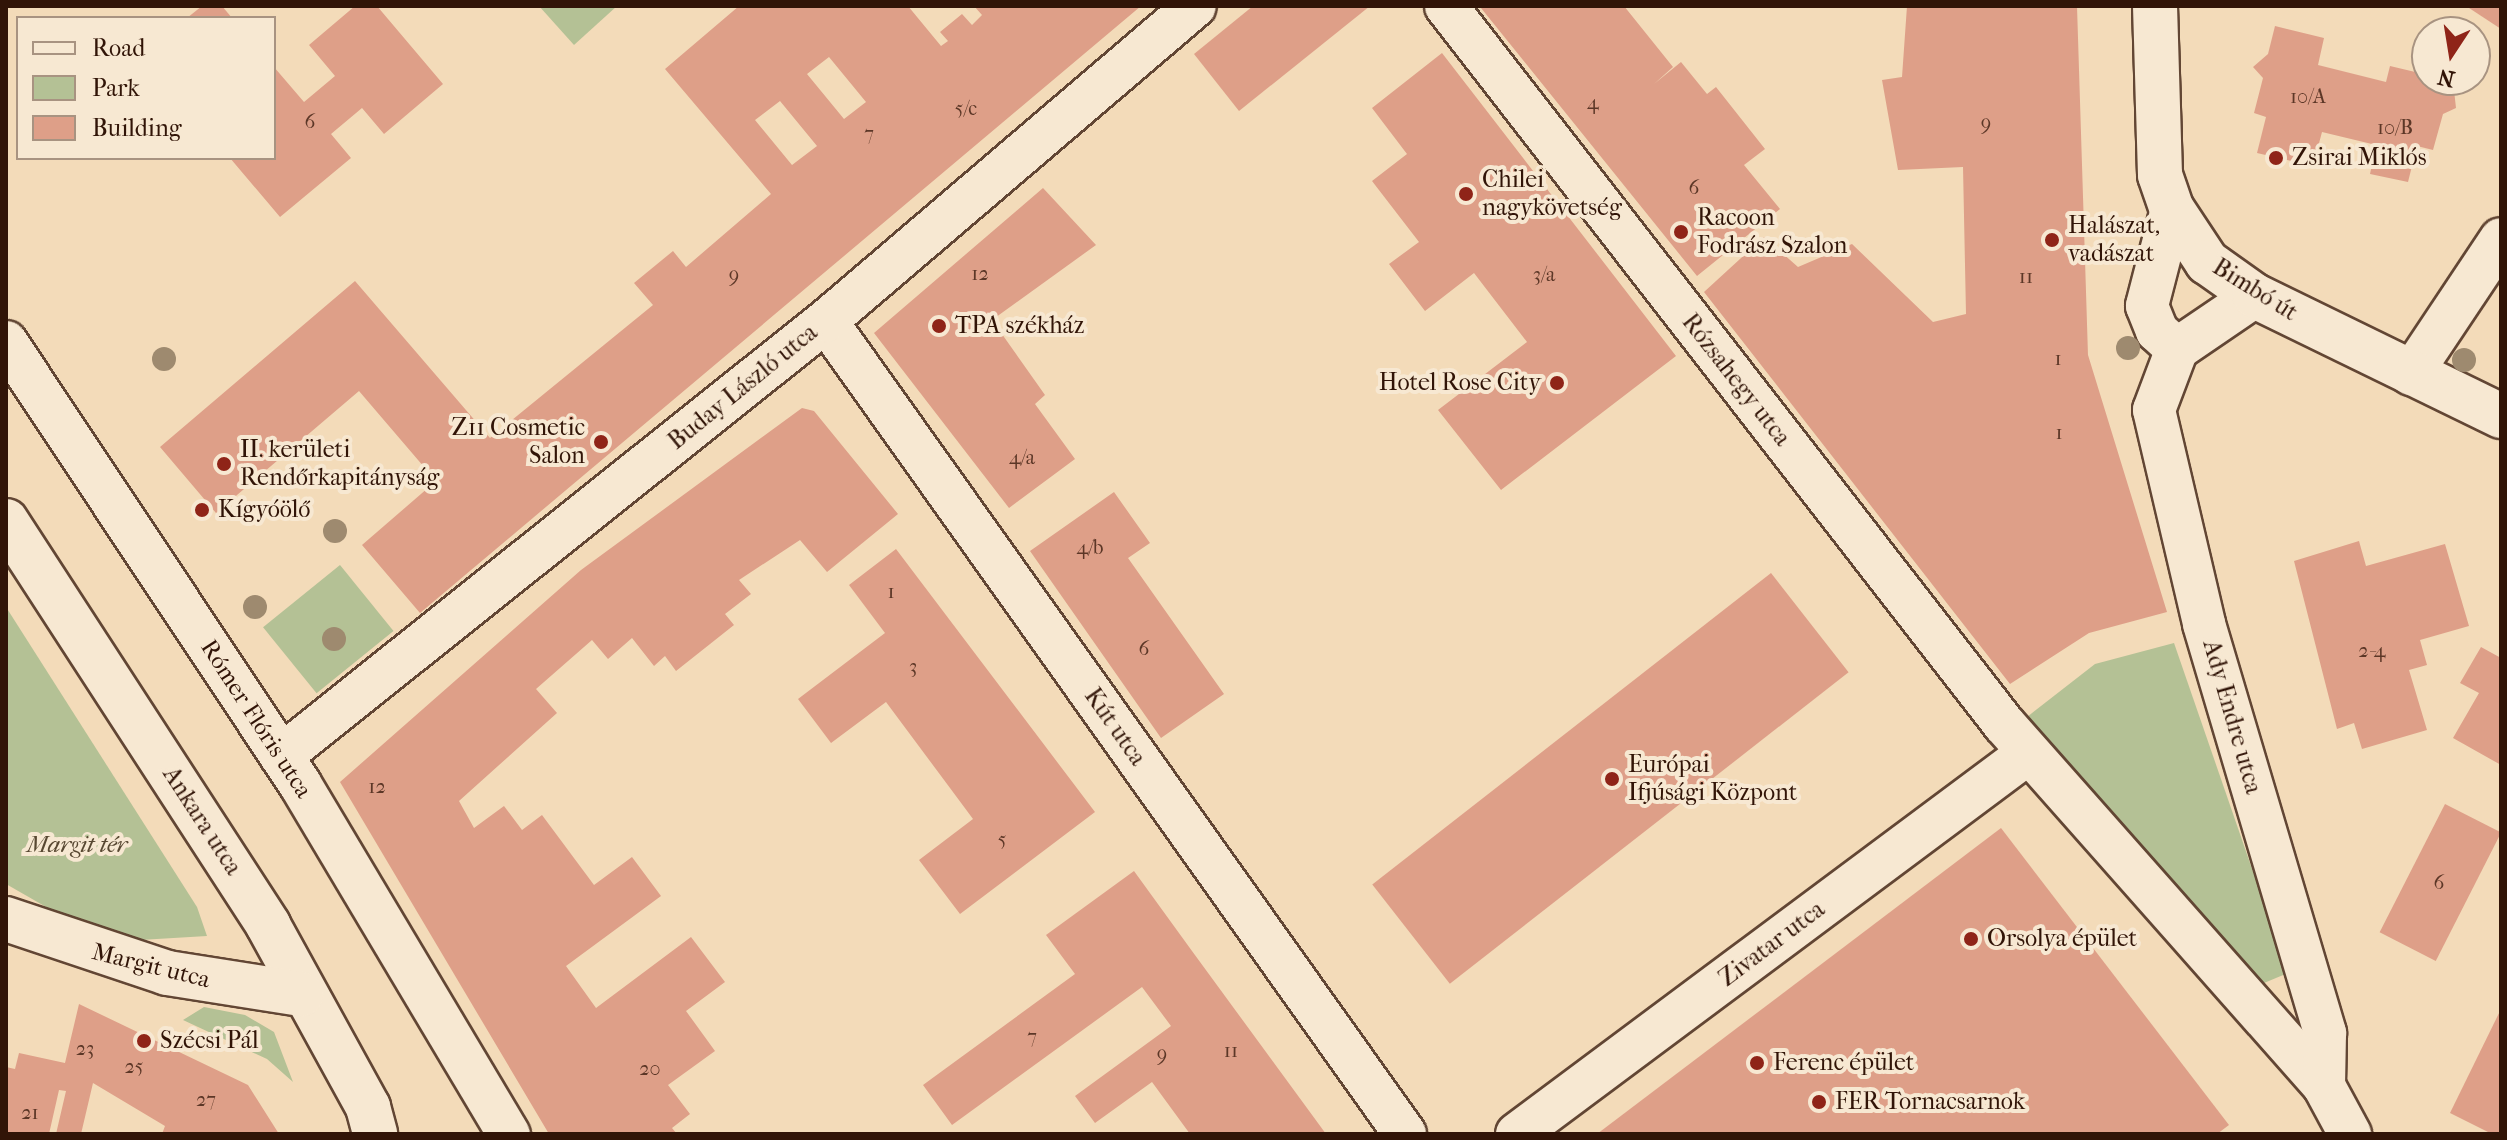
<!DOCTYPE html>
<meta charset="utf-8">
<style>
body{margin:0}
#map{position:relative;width:2507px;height:1140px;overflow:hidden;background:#f3dbb9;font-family:"IM FELL French Canon",serif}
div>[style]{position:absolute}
.green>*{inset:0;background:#b4c195;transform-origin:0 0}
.building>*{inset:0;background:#de9f88;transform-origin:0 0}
.roads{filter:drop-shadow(2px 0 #624634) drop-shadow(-2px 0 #624634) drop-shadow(0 2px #624634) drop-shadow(0 -2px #624634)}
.street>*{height:42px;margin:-21px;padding:0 21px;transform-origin:21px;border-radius:21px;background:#f7e8d2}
.secondary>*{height:44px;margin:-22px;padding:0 22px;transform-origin:22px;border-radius:22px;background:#f7e8d2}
.trees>*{width:24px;height:24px;margin:-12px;border-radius:50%;background:#9e8a6f}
.dots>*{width:22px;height:22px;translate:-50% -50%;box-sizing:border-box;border:4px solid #f7e8d2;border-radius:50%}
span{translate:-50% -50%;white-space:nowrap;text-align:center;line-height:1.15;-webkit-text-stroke:8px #f7e8d2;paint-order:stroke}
.number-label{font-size:20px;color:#5c3727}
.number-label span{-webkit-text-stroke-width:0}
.poi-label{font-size:24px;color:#311407}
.left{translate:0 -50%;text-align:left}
.right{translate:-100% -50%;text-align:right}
.street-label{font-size:24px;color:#311407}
.park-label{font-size:24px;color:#584832;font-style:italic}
.frame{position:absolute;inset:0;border:8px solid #311407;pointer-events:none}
.legend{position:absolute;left:16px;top:16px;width:260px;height:144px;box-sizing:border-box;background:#f7e8d2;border:2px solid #a89381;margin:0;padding:10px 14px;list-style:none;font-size:24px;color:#311407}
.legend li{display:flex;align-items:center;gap:16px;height:40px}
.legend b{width:40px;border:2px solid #a89381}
.north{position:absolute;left:2411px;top:16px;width:80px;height:80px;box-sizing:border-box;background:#f7e8d2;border:2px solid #a89381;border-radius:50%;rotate:192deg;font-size:22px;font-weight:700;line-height:32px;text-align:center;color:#311407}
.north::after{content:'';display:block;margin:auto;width:28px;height:36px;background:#8f2418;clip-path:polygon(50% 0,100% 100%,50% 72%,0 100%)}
</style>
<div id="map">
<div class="green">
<div style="clip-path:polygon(539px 6px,617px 6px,574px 45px)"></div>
<div style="left:340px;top:565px;width:85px;height:99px;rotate:51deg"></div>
<div style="clip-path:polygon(6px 607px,197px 907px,207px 936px,140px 940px,81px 927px,6px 884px)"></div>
<div style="clip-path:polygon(2174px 643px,2288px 973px,2264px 983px,2027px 717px,2095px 664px)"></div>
<div style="clip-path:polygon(204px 1007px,245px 1015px,274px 1032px,293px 1082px,267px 1059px,183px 1020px)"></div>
</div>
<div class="building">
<div style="clip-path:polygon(202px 6px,222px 6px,232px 18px,187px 18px)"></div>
<div style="clip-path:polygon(355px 6px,377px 6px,443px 84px,384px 134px,362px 108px,331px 134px,351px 158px,280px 217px,230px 158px,274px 158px,274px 67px,304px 102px,335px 76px,309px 45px)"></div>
<div style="clip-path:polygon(evenodd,739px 6px,908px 6px,941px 46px,948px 41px,940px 32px,962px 14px,972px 25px,982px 15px,974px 6px,1141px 6px,420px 613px,362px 545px,436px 481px,359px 391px,216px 513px,160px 447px,355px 281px,490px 438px,653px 305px,634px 283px,673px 251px,686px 267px,771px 194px,665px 69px,739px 6px,829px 57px,866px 102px,844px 119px,807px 74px,829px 57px,739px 6px,780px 101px,817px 146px,792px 165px,755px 120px,780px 101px)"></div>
<div style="clip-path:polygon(1253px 6px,1370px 6px,1239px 111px,1194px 54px)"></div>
<div style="clip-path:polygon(1624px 6px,1673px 67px,1654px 84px,1681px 62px,1707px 94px,1716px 87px,1765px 149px,1744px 165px,1780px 209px,1697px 276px,1481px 8px)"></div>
<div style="clip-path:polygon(1907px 6px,2077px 6px,2088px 355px,2167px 612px,2089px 633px,2010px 684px,1704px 292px,1764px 237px,1798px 267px,1852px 244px,1933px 322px,1966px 314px,1963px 167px,1898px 170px,1882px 80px,1902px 77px)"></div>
<div style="clip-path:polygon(2466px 6px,2501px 6px,2501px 29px)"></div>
<div style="clip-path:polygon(2275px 26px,2324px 38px,2318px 65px,2386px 82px,2390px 66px,2453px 81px,2456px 108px,2443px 114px,2433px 150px,2417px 146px,2408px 182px,2370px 174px,2376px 145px,2322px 132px,2313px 166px,2257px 153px,2266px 117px,2254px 113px,2263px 78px,2253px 67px,2268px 54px)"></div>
<div style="clip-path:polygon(1442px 53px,1676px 356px,1501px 490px,1438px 410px,1527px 342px,1474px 273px,1425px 311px,1389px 264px,1419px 242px,1372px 181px,1407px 154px,1372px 108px)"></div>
<div style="clip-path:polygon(1043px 188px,1096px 245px,992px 320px,1045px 395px,1035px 404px,1075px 459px,1009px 508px,874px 333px)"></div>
<div style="clip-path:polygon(802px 408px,814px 411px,898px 514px,827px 572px,800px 540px,739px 580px,751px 594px,725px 614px,734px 625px,676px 671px,665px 656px,654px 666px,632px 638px,608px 659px,592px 640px,536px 689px,557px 713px,459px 801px,474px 828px,504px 806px,522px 830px,542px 815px,594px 885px,632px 857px,661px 896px,566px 966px,596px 1008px,691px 937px,725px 982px,686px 1011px,715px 1051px,668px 1085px,690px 1114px,672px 1128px,677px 1134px,549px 1134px,340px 782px,581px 570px)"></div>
<div style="clip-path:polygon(1114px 492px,1150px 543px,1128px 558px,1224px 694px,1161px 738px,1030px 551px)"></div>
<div style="clip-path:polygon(2359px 541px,2366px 566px,2445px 544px,2469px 626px,2420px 640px,2427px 665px,2409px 670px,2427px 730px,2362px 749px,2354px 723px,2337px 729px,2294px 561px)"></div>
<div style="clip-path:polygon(896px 549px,1095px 812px,960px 914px,919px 860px,973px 819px,950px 788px,886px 702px,831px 743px,798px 699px,885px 633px,849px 585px)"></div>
<div style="left:1771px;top:573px;width:126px;height:506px;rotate:52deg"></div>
<div style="clip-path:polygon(2481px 647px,2501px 658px,2501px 765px,2453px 738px,2479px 693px,2460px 683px)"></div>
<div style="left:2445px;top:804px;width:63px;height:144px;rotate:27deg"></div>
<div style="clip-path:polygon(2001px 828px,2229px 1125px,2217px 1134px,1597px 1134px)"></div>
<div style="clip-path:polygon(1134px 871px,1192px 951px,1326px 1134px,1190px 1134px,1152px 1082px,1095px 1123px,1075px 1096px,1171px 1026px,1142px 987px,952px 1125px,923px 1085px,1075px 974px,1046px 935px)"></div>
<div style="clip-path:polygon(79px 1004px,248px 1085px,279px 1134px,162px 1134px,165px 1126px,93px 1083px,81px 1134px,56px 1134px,66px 1091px,59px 1090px,49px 1134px,6px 1134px,6px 1067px,15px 1069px,19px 1053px,65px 1063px)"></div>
<div style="clip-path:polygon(2501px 1009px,2501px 1134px,2492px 1134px,2450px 1113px)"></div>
</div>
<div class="roads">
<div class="street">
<div style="left:1446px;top:6px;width:909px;rotate:52.15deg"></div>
<div style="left:2004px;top:724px;width:483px;rotate:48.5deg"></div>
<div style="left:2324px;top:1086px;width:55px;rotate:61.6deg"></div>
<div style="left:2172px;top:209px;width:100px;rotate:104.5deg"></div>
<div style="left:2147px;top:306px;width:27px;rotate:68deg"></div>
<div style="left:2157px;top:331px;width:27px;rotate:42deg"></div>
<div style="left:2255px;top:296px;width:94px;rotate:145.8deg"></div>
<div style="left:2177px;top:349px;width:65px;rotate:110.7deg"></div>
<div style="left:2154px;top:410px;width:220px;rotate:76.8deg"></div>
<div style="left:2204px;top:624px;width:427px;rotate:73.5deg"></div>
<div style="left:2325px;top:1033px;width:53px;rotate:91.1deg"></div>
<div style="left:826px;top:321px;width:998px;rotate:54.54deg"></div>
<div style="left:6px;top:342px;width:531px;rotate:56.37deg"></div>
<div style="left:300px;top:784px;width:408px;rotate:59.2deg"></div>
<div style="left:2411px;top:374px;width:162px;rotate:-56.3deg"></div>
<div style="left:281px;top:756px;width:697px;rotate:-38.6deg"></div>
<div style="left:826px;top:321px;width:485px;rotate:-40.5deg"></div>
<div style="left:1517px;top:1134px;width:636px;rotate:-36.69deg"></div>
</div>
<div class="secondary">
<div style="left:2155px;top:6px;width:169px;rotate:88.3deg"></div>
<div style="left:2160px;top:175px;width:36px;rotate:71deg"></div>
<div style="left:2172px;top:209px;width:64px;rotate:56.6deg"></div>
<div style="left:2207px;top:262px;width:59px;rotate:35.3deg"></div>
<div style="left:2255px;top:296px;width:274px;rotate:26deg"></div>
<div style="left:6px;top:521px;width:482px;rotate:57deg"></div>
<div style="left:268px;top:925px;width:208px;rotate:61.2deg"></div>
<div style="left:368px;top:1107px;width:28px;rotate:75deg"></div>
<div style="left:6px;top:919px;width:170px;rotate:18.5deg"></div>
<div style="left:167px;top:973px;width:136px;rotate:8.9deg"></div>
</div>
</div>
<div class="trees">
<div style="left:2128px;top:348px"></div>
<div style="left:164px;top:359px"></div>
<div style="left:2464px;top:360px"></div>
<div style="left:335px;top:531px"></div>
<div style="left:255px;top:607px"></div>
<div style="left:334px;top:639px"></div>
</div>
<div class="dots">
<div style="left:2276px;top:158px;background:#8f2418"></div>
<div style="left:1466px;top:194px;background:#8f2418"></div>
<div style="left:1681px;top:232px;background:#8f2418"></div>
<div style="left:2052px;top:240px;background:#8f2418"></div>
<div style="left:939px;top:326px;background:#8f2418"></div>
<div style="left:1557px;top:383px;background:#8f2418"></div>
<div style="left:601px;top:442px;background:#8f2418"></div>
<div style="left:224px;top:464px;background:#8f2418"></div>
<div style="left:202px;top:510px;background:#8f2418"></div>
<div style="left:1612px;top:779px;background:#8f2418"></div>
<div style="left:1971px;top:939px;background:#8f2418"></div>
<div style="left:144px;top:1041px;background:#8f2418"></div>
<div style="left:1757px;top:1063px;background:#8f2418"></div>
<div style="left:1819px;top:1102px;background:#8f2418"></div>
</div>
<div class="number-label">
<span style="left:2308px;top:96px">10/A</span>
<span style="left:1593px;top:102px">4</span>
<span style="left:966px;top:108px">5/c</span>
<span style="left:310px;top:121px">6</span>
<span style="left:1986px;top:123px">9</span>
<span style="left:2395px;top:127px">10/B</span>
<span style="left:869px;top:133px">7</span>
<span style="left:1694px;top:187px">6</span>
<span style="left:980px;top:273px">12</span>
<span style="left:1544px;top:274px">3/a</span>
<span style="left:734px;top:275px">9</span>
<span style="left:2026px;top:276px">11</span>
<span style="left:2058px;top:358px">1</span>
<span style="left:2059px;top:432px">1</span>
<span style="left:1022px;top:457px">4/a</span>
<span style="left:1090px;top:547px">4/b</span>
<span style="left:891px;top:591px">1</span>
<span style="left:1144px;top:648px">6</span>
<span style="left:2372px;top:650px">2-4</span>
<span style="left:913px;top:666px">3</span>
<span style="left:377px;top:786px">12</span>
<span style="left:1002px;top:839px">5</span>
<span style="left:2439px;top:882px">6</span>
<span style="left:1032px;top:1036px">7</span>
<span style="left:85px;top:1048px">23</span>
<span style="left:1231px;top:1050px">11</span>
<span style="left:1162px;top:1054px">9</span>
<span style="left:134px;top:1066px">25</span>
<span style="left:650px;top:1068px">20</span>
<span style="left:206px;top:1099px">27</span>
<span style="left:30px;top:1112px">21</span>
</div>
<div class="poi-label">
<span class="left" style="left:2292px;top:158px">Zsirai Miklós</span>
<span class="left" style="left:1482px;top:194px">Chilei<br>nagykövetség</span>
<span class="left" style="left:1697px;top:232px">Racoon<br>Fodrász Szalon</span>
<span class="left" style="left:2068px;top:240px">Halászat,<br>vadászat</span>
<span class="left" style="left:955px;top:326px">TPA székház</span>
<span class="right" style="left:1541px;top:383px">Hotel Rose City</span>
<span class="right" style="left:585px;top:442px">Z11 Cosmetic<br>Salon</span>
<span class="left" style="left:240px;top:464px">II. kerületi<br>Rendőrkapitányság</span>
<span class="left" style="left:218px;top:510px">Kígyóölő</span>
<span class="left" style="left:1628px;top:779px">Európai<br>Ifjúsági Központ</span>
<span class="left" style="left:1987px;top:939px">Orsolya épület</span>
<span class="left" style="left:160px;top:1041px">Szécsi Pál</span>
<span class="left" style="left:1773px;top:1063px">Ferenc épület</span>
<span class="left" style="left:1835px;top:1102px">FER Tornacsarnok</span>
</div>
<div class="street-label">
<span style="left:2255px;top:290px;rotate:32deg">Bimbó út</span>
<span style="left:1736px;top:380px;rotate:52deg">Rózsahegy utca</span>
<span style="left:743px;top:387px;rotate:-39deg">Buday László utca</span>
<span style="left:2232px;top:717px;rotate:74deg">Ady Endre utca</span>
<span style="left:256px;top:719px;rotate:57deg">Rómer Flóris utca</span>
<span style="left:1115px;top:727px;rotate:55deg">Kút utca</span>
<span style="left:202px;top:821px;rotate:57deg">Ankara utca</span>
<span style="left:1772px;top:944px;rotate:-37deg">Zivatar utca</span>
<span style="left:151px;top:966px;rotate:14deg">Margit utca</span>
</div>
<div class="park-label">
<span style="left:77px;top:845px">Margit tér</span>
</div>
<div class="frame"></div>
<ul class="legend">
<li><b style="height:10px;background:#f7e8d2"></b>Road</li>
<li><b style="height:22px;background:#b4c195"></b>Park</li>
<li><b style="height:22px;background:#de9f88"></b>Building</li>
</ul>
<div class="north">N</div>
</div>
